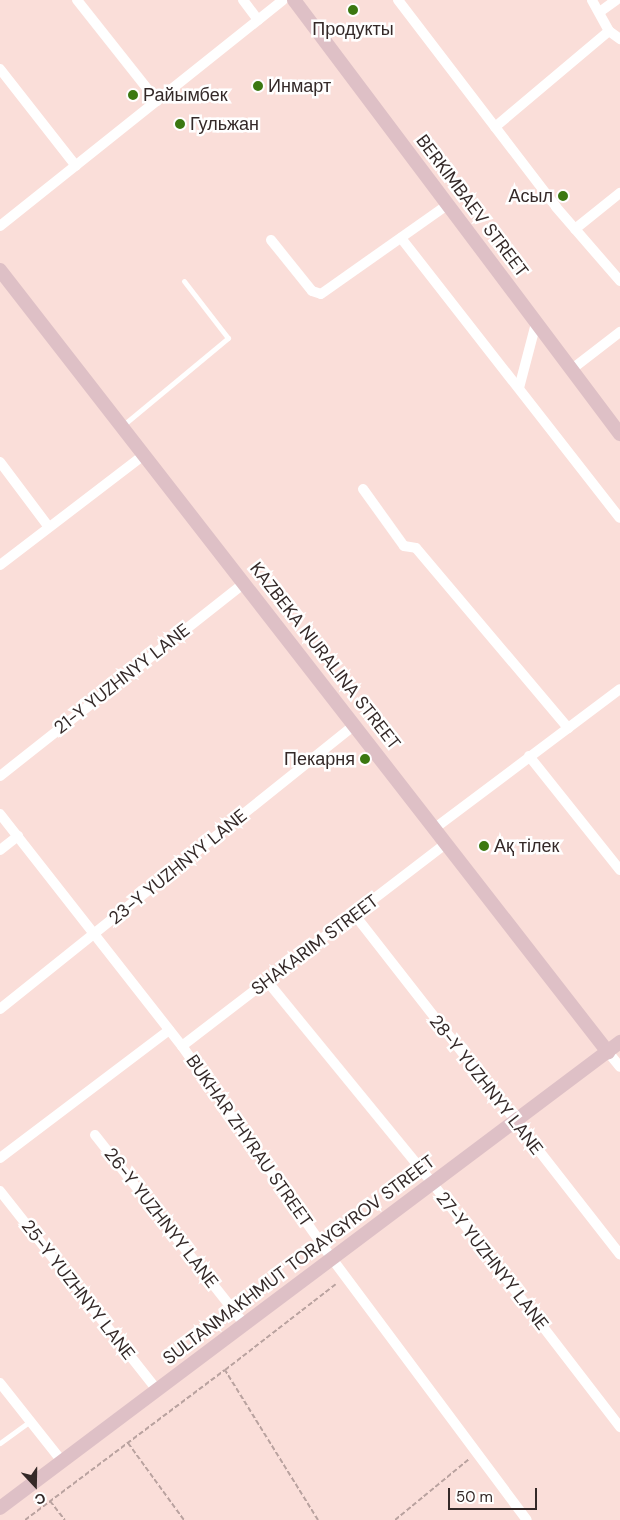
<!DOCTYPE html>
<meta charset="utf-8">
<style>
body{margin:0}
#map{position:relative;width:620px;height:1520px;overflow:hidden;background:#faded9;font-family:"DM Sans",sans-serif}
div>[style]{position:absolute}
.path>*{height:2px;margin-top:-1px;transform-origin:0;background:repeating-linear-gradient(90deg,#b9a29f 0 5px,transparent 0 7.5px)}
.lane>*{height:5px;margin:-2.5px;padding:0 2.5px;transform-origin:2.5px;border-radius:2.5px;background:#fff}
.street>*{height:10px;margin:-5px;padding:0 5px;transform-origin:5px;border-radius:5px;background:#fff}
.secondary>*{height:14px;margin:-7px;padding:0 7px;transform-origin:7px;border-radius:7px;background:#dec0c6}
.dots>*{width:14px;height:14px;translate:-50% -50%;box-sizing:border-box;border:2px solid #fff;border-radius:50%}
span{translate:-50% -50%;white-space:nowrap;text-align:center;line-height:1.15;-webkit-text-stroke:5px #fff;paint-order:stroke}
.poi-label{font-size:18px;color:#342928}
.left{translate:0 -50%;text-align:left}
.right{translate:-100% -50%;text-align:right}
.street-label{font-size:18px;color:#342928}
.north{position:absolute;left:10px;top:1460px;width:50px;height:50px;-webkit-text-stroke:4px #fff;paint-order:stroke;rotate:159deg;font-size:14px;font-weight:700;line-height:20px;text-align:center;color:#342928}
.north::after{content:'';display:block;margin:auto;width:18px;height:22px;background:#342928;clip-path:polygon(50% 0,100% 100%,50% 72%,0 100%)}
.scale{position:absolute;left:448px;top:1488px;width:89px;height:22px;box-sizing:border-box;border:2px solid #342928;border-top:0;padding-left:6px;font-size:15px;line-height:18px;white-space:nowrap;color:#342928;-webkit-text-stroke:4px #fff;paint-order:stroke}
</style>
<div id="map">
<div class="path">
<div style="left:128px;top:1443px;width:95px;rotate:54deg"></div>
<div style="left:50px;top:1501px;width:24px;rotate:52deg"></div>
<div style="left:25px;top:1520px;width:250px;rotate:-36.9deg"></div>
<div style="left:318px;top:1520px;width:176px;rotate:-121.8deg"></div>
<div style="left:225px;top:1370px;width:140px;rotate:-37.8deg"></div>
<div style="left:395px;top:1520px;width:96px;rotate:-39.5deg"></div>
</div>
<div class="lane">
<div style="left:122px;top:426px;width:138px;rotate:-39.7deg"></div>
<div style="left:228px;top:338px;width:72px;rotate:-127.7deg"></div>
<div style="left:0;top:1443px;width:37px;rotate:-36deg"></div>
</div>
<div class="street">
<div style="left:77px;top:0;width:129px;rotate:51.6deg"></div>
<div style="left:243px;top:0;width:25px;rotate:53deg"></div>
<div style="left:398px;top:0;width:260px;rotate:52.6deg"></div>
<div style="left:556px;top:207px;width:98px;rotate:49.1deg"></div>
<div style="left:601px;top:11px;width:19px;rotate:-36deg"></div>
<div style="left:609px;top:31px;width:14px;rotate:36deg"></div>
<div style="left:0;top:69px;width:123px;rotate:51.9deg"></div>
<div style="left:495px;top:127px;width:149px;rotate:-40.1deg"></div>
<div style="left:609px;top:31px;width:35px;rotate:-119deg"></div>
<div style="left:0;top:226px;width:362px;rotate:-38.6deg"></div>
<div style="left:575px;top:229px;width:58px;rotate:-38.7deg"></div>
<div style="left:401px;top:238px;width:355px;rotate:52deg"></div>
<div style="left:271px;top:240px;width:65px;rotate:51.2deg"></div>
<div style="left:312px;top:291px;width:9px;rotate:18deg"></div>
<div style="left:321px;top:294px;width:154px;rotate:-35.2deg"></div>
<div style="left:572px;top:369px;width:61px;rotate:-37.6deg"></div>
<div style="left:519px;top:388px;width:67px;rotate:-75.3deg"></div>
<div style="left:0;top:462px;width:80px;rotate:53.1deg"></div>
<div style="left:363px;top:489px;width:70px;rotate:54.3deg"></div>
<div style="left:404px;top:546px;width:12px;rotate:9deg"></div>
<div style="left:416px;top:548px;width:236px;rotate:49.8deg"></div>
<div style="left:0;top:565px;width:181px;rotate:-37.4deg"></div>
<div style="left:529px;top:756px;width:146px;rotate:51.4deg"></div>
<div style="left:0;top:776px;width:311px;rotate:-38.3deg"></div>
<div style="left:0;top:814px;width:295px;rotate:51.9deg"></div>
<div style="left:182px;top:1046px;width:262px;rotate:54.8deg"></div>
<div style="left:333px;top:1260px;width:324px;rotate:53.3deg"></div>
<div style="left:435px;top:828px;width:231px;rotate:-36.9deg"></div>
<div style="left:0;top:850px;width:23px;rotate:-38deg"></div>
<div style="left:354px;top:914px;width:432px;rotate:52deg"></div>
<div style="left:267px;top:981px;width:262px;rotate:50.7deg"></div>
<div style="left:433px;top:1184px;width:307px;rotate:52.4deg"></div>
<div style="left:0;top:1009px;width:455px;rotate:-38.7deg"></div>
<div style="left:182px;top:1046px;width:334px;rotate:-37.5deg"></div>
<div style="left:608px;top:1052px;width:19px;rotate:51deg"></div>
<div style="left:95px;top:1135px;width:242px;rotate:51.7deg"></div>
<div style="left:0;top:1158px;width:212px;rotate:-37.1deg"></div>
<div style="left:0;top:1191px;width:253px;rotate:51.7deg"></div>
<div style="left:0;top:1383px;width:98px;rotate:51.6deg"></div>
</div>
<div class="secondary">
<div style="left:294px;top:0;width:543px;rotate:53.09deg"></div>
<div style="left:0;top:270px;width:991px;rotate:52.14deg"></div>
<div style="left:0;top:1508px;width:776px;rotate:-36.93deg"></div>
</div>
<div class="dots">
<div style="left:353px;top:10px;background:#3b7811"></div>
<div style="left:258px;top:86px;background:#3b7811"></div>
<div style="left:133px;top:95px;background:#3b7811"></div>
<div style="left:180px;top:124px;background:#3b7811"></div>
<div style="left:563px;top:196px;background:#3b7811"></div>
<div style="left:365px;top:759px;background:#3b7811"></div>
<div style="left:484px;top:846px;background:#3b7811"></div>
</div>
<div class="poi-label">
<span style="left:353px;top:29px">Продукты</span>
<span class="left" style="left:268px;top:86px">Инмарт</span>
<span class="left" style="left:143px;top:95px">Райымбек</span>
<span class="left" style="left:190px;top:124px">Гульжан</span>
<span class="right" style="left:553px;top:196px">Асыл</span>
<span class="right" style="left:355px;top:759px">Пекарня</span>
<span class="left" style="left:494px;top:846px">Ақ тілек</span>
</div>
<div class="street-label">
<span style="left:472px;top:206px;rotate:53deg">BERKIMBAEV STREET</span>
<span style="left:325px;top:656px;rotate:52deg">KAZBEKA NURALINA STREET</span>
<span style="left:122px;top:679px;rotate:-38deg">21-Y YUZHNYY LANE</span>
<span style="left:178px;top:867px;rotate:-39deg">23-Y YUZHNYY LANE</span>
<span style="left:315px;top:945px;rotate:-37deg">SHAKARIM STREET</span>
<span style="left:486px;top:1085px;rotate:52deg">28-Y YUZHNYY LANE</span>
<span style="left:249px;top:1141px;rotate:55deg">BUKHAR ZHYRAU STREET</span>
<span style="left:161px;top:1218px;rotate:52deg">26-Y YUZHNYY LANE</span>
<span style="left:299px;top:1260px;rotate:-37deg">SULTANMAKHMUT TORAYGYROV STREET</span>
<span style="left:492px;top:1261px;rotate:52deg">27-Y YUZHNYY LANE</span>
<span style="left:78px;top:1290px;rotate:52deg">25-Y YUZHNYY LANE</span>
</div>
<div class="north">С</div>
<div class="scale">50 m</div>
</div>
